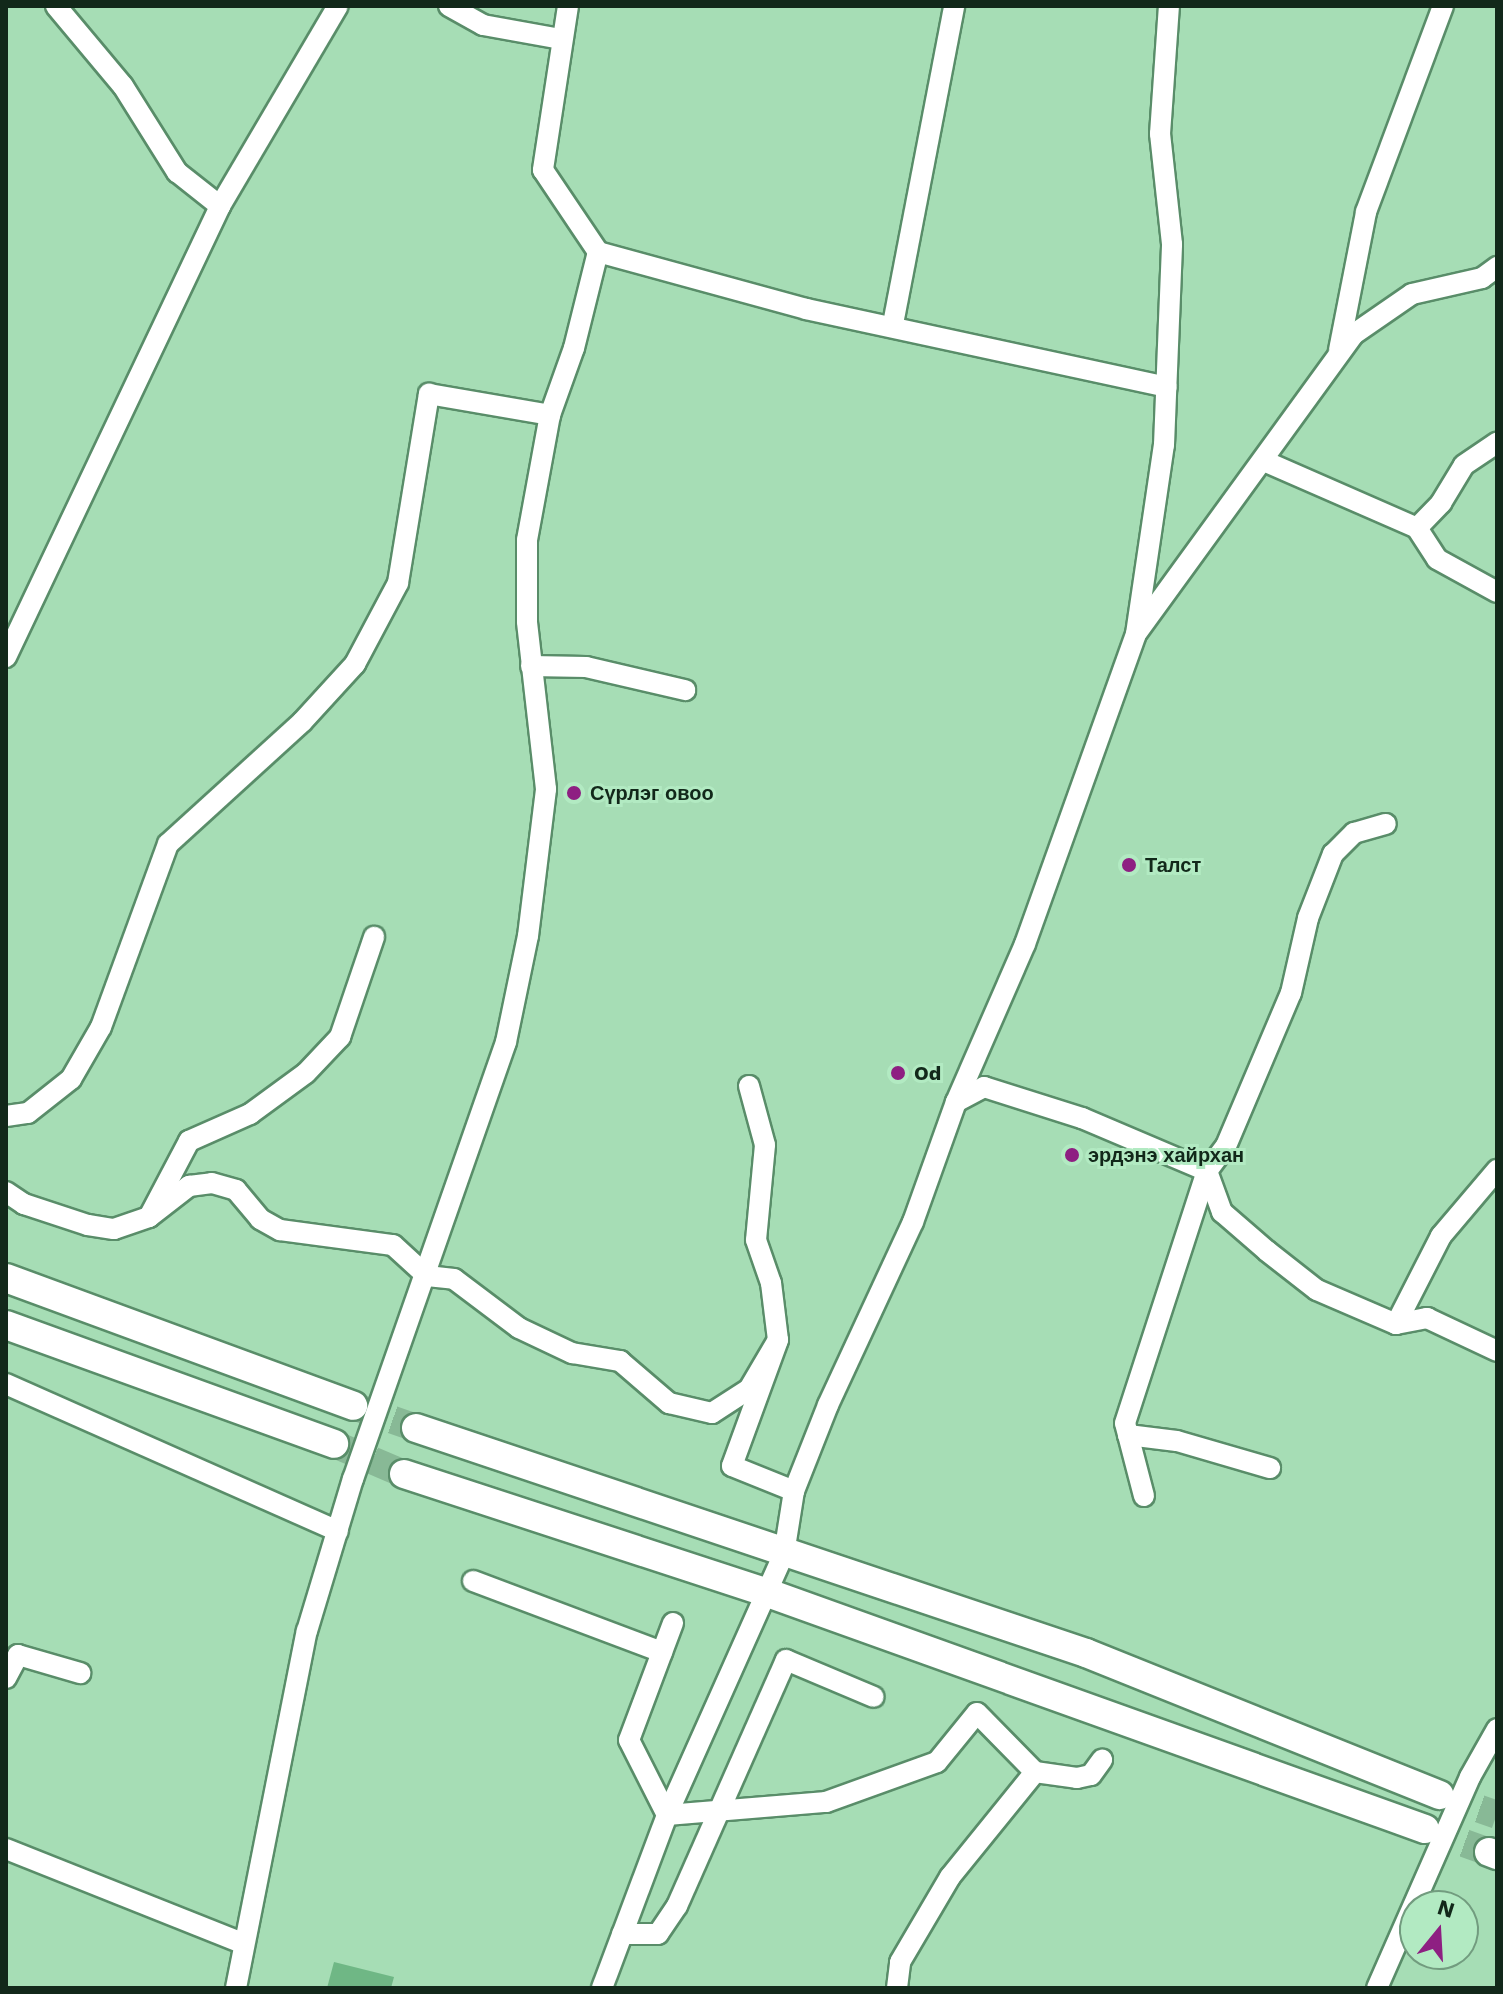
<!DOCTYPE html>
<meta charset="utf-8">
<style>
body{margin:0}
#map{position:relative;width:1503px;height:1994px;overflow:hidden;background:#a6ddb5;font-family:"Work Sans",sans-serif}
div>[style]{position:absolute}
.green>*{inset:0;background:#6fb785}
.secondary-tunnel>*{height:28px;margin-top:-14px;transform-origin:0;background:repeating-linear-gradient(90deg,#88b996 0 28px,transparent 0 42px)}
.roads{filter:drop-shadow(2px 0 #598d69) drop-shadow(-2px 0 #598d69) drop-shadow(0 2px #598d69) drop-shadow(0 -2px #598d69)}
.street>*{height:20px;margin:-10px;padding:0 10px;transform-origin:10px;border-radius:10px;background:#fff}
.secondary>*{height:28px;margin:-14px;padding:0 14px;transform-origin:14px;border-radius:14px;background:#fff}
.dots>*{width:22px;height:22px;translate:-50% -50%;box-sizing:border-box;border:4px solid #b2eac2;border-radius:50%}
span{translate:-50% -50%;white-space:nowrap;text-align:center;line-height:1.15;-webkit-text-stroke:6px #b2eac2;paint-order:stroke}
.poi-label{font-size:20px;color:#12281a;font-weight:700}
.left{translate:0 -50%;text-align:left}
.frame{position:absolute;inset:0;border:8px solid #12281a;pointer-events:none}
.north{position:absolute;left:1399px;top:1890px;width:80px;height:80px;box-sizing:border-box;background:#b2eac2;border:2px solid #729c7f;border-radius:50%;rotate:18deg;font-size:22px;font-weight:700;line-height:32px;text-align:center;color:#12281a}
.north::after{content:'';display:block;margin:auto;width:28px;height:36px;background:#8e1f82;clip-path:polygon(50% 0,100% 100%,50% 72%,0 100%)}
</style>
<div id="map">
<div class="green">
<div style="clip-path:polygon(334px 1962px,394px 1977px,391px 1988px,327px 1988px)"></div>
</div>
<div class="secondary-tunnel">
<div style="left:353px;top:1406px;width:67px;rotate:19.2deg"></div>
<div style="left:334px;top:1444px;width:76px;rotate:23.2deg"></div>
<div style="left:1440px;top:1795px;width:60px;rotate:19.3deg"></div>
<div style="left:1425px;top:1829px;width:68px;rotate:19.8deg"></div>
</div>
<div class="roads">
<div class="street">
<div style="left:56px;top:6px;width:104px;rotate:50.1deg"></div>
<div style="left:123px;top:86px;width:102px;rotate:57.9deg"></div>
<div style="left:177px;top:172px;width:55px;rotate:38.3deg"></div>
<div style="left:449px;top:6px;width:39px;rotate:29deg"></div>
<div style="left:483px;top:25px;width:79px;rotate:10.2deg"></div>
<div style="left:568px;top:6px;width:166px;rotate:98.7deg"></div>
<div style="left:543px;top:170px;width:99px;rotate:56.1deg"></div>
<div style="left:598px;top:252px;width:216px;rotate:15.3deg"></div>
<div style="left:806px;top:309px;width:369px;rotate:12.2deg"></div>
<div style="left:893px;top:324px;width:324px;rotate:-79.1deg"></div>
<div style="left:1339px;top:350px;width:141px;rotate:-78.9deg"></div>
<div style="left:1366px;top:212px;width:220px;rotate:-69.5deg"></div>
<div style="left:1264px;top:461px;width:167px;rotate:23.6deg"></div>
<div style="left:1417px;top:528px;width:35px;rotate:-46deg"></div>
<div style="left:1441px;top:503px;width:44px;rotate:-58.8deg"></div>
<div style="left:1464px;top:465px;width:40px;rotate:-34deg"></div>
<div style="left:1417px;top:528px;width:37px;rotate:57deg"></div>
<div style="left:1437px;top:559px;width:68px;rotate:28.8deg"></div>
<div style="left:1138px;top:631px;width:367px;rotate:-54deg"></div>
<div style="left:1354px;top:334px;width:70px;rotate:-34.6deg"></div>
<div style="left:1412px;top:294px;width:72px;rotate:-12.9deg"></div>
<div style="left:1482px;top:278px;width:19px;rotate:-36deg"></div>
<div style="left:6px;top:657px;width:499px;rotate:-64.6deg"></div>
<div style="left:220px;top:206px;width:232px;rotate:-59.5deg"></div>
<div style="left:531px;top:666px;width:55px;rotate:1deg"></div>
<div style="left:586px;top:667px;width:102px;rotate:13.1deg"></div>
<div style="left:749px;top:1086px;width:61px;rotate:74.8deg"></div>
<div style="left:765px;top:1145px;width:95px;rotate:95.4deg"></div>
<div style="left:756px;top:1240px;width:46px;rotate:70.8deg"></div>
<div style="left:771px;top:1283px;width:57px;rotate:83deg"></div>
<div style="left:778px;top:1340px;width:134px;rotate:110.1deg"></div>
<div style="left:732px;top:1466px;width:67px;rotate:22deg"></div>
<div style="left:956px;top:1102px;width:32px;rotate:-28deg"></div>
<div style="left:984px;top:1087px;width:103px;rotate:17.6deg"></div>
<div style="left:1082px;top:1118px;width:136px;rotate:23deg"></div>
<div style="left:1207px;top:1171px;width:44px;rotate:69.9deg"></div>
<div style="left:1222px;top:1212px;width:60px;rotate:40.9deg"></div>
<div style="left:1267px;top:1251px;width:63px;rotate:38deg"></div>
<div style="left:1317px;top:1290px;width:86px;rotate:23.3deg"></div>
<div style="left:1396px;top:1324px;width:99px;rotate:-62.9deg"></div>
<div style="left:1441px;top:1236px;width:87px;rotate:-49.7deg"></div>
<div style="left:6px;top:1116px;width:22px;rotate:-8deg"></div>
<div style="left:28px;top:1113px;width:55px;rotate:-38.3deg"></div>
<div style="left:71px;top:1079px;width:60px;rotate:-60deg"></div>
<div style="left:101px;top:1027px;width:195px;rotate:-69.9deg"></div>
<div style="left:168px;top:844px;width:181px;rotate:-42.3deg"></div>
<div style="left:302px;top:722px;width:79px;rotate:-47.6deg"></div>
<div style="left:355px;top:664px;width:92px;rotate:-62deg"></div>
<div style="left:398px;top:583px;width:192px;rotate:-80.7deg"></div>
<div style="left:429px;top:394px;width:123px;rotate:9.8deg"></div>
<div style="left:6px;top:1192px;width:22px;rotate:34deg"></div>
<div style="left:24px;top:1204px;width:67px;rotate:18.2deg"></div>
<div style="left:88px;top:1225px;width:26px;rotate:9deg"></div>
<div style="left:114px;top:1229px;width:37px;rotate:-19deg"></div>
<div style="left:149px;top:1217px;width:86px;rotate:-62.2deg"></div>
<div style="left:189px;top:1141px;width:67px;rotate:-23.9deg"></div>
<div style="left:250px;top:1114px;width:69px;rotate:-36.2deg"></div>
<div style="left:306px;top:1073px;width:50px;rotate:-46.6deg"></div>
<div style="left:340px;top:1037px;width:106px;rotate:-71.2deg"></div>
<div style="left:149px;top:1217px;width:51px;rotate:-37.8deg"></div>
<div style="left:189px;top:1186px;width:23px;rotate:-7deg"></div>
<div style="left:212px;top:1183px;width:25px;rotate:16deg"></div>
<div style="left:236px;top:1190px;width:38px;rotate:50deg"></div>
<div style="left:260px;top:1219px;width:23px;rotate:29deg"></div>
<div style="left:280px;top:1230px;width:114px;rotate:7.6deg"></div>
<div style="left:393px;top:1245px;width:46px;rotate:42.4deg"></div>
<div style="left:427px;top:1276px;width:27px;rotate:6deg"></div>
<div style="left:454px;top:1279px;width:81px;rotate:37deg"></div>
<div style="left:519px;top:1328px;width:59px;rotate:25.3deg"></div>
<div style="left:572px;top:1353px;width:49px;rotate:9.5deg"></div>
<div style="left:620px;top:1361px;width:65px;rotate:40.6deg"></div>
<div style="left:669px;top:1403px;width:44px;rotate:13.1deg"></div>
<div style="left:712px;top:1413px;width:44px;rotate:-33deg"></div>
<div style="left:749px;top:1389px;width:57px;rotate:-59.4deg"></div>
<div style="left:1396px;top:1324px;width:32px;rotate:-11deg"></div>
<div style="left:1427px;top:1318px;width:77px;rotate:25.2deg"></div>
<div style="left:6px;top:1384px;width:363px;rotate:23.9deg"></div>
<div style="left:1128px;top:1435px;width:49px;rotate:7deg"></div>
<div style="left:1177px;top:1441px;width:97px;rotate:16.2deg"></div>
<div style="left:1144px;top:1496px;width:75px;rotate:-104.6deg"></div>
<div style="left:1125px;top:1423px;width:265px;rotate:-72deg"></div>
<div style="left:1207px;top:1171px;width:31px;rotate:-53deg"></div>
<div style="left:1226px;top:1146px;width:166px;rotate:-67deg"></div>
<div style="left:1291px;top:993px;width:77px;rotate:-77.2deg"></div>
<div style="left:1308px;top:918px;width:69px;rotate:-68.7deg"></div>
<div style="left:1333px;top:854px;width:30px;rotate:-45deg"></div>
<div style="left:1354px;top:833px;width:33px;rotate:-16deg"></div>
<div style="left:473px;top:1581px;width:202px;rotate:20.6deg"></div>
<div style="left:673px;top:1623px;width:125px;rotate:110.6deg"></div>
<div style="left:629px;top:1740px;width:84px;rotate:63.1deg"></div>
<div style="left:667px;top:1815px;width:160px;rotate:-4.7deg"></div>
<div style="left:826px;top:1802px;width:118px;rotate:-19.8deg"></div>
<div style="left:937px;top:1762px;width:63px;rotate:-50.8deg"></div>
<div style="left:977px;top:1713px;width:83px;rotate:45.5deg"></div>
<div style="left:6px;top:1678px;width:26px;rotate:-62deg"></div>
<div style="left:18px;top:1655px;width:65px;rotate:16.2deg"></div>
<div style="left:6px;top:1849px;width:254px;rotate:21.7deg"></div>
<div style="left:622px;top:1934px;width:36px"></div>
<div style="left:658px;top:1934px;width:34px;rotate:-56deg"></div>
<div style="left:677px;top:1906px;width:269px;rotate:-66.1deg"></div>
<div style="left:786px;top:1660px;width:95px;rotate:22.8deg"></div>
<div style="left:236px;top:1988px;width:364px;rotate:-78.8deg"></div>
<div style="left:307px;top:1631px;width:159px;rotate:-73.2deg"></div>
<div style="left:353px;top:1479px;width:463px;rotate:-70.7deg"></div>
<div style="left:506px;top:1042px;width:108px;rotate:-78.3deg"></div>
<div style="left:528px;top:936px;width:148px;rotate:-83deg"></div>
<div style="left:546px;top:789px;width:169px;rotate:-96.5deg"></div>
<div style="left:527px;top:621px;width:81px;rotate:-90deg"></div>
<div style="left:527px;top:540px;width:127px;rotate:-79.6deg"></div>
<div style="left:550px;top:415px;width:71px;rotate:-70.3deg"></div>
<div style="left:574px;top:348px;width:99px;rotate:-76deg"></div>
<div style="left:602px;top:1988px;width:185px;rotate:-69.4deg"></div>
<div style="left:667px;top:1815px;width:286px;rotate:-65.9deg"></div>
<div style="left:784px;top:1554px;width:64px;rotate:-81deg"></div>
<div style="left:794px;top:1491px;width:92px;rotate:-68.4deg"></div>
<div style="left:828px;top:1405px;width:202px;rotate:-65.1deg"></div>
<div style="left:913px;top:1222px;width:127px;rotate:-70.3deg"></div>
<div style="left:956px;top:1102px;width:172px;rotate:-66.4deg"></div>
<div style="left:1025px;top:944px;width:329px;rotate:-70.3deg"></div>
<div style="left:1136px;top:634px;width:191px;rotate:-81.6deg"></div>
<div style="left:1164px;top:445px;width:201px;rotate:-87.7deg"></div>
<div style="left:1172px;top:244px;width:111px;rotate:-96.2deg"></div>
<div style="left:1160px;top:134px;width:128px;rotate:-86deg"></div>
<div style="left:897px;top:1988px;width:26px;rotate:-83deg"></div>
<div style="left:900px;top:1962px;width:99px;rotate:-59.5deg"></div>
<div style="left:950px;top:1877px;width:135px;rotate:-51deg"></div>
<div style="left:1035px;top:1772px;width:42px;rotate:8.1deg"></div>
<div style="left:1077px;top:1778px;width:14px;rotate:-12deg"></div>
<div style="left:1091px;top:1775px;width:19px;rotate:-54deg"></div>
<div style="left:1377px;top:1988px;width:231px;rotate:-66.2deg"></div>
<div style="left:1470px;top:1777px;width:55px;rotate:-60.6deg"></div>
</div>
<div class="secondary">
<div style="left:6px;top:1278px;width:370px;rotate:20.2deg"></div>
<div style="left:6px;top:1325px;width:349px;rotate:19.9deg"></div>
<div style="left:416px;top:1428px;width:707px;rotate:18.56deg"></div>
<div style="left:1086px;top:1653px;width:381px;rotate:21.9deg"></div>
<div style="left:404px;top:1474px;width:383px;rotate:18.1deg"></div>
<div style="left:768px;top:1593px;width:698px;rotate:19.76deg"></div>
<div style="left:1489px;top:1852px;width:9px;rotate:21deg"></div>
</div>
</div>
<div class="dots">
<div style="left:574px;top:793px;background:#8e1f82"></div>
<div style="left:1129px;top:865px;background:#8e1f82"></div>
<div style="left:898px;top:1073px;background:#8e1f82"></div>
<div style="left:1072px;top:1155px;background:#8e1f82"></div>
</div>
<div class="poi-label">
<span class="left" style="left:590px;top:793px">Сүрлэг овоо</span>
<span class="left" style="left:1145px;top:865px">Талст</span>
<span class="left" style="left:914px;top:1073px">Od</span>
<span class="left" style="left:1088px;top:1155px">эрдэнэ хайрхан</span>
</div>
<div class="frame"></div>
<div class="north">N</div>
</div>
